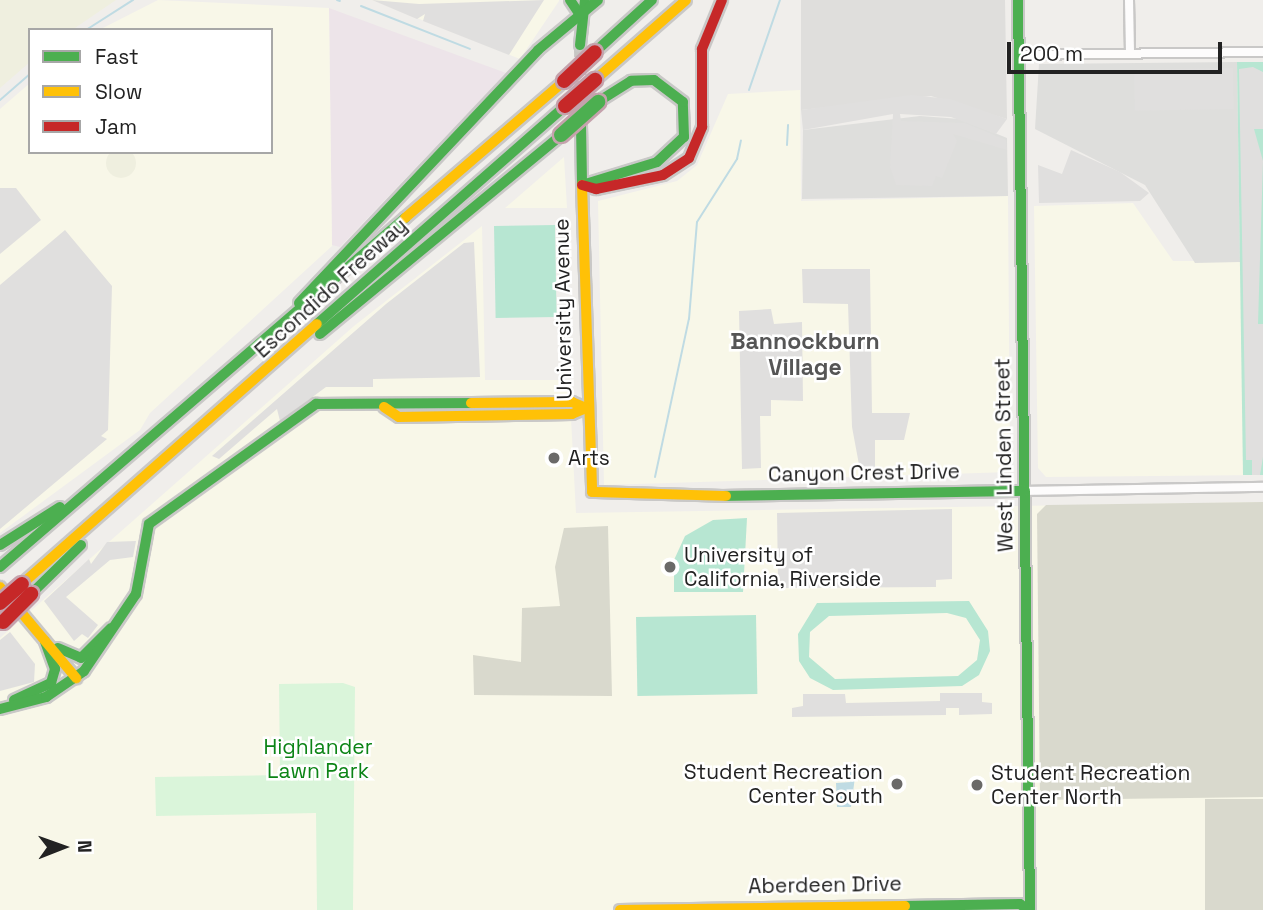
<!DOCTYPE html>
<style>
body{margin:0}
#map{position:relative;width:1263px;height:910px;overflow:hidden;background:#f0eeeb;font-family:"Space Grotesk",sans-serif}
div>[style]{position:absolute}
.residential>*{inset:0;background:#dfdedc}
.industrial>*{inset:0;background:#ede4e9}
.education>*{inset:0;background:#f8f7e8}
.religious>*{inset:0;background:#dededc}
.construction>*{inset:0;background:#d9d9cd;transform-origin:0 0}
.farmland>*{inset:0;background:#efefdf}
.round{border-radius:50%}
.park>*{inset:0;background:#daf5da}
.pitch>*{inset:0;background:#b7e6d2;transform-origin:0 0}
.parking>*{inset:0;background:#e0dfde;transform-origin:0 0}
.water>*{inset:0;background:#bfdbe3}
.stream>*{height:2px;margin:-1px;padding:0 1px;transform-origin:1px;border-radius:1px;background:#bfdbe3}
.primary-tunnel>*{height:12px;margin-top:-6px;transform-origin:0;background:repeating-linear-gradient(90deg,#c7c5c3 0 12px,transparent 0 18px)}
.roads{filter:drop-shadow(2px 0 #c9c8c7) drop-shadow(-2px 0 #c9c8c7) drop-shadow(0 2px #c9c8c7) drop-shadow(0 -2px #c9c8c7)}
.street>*{height:8px;margin:-4px;padding:0 4px;transform-origin:4px;border-radius:4px;background:#fdfcfc}
.fast>*{height:10px;margin:-5px;padding:0 5px;transform-origin:5px;border-radius:5px;background:#4caf50}
.slow>*{height:10px;margin:-5px;padding:0 5px;transform-origin:5px;border-radius:5px;background:#ffc107}
.jam>*{height:10px;margin:-5px;padding:0 5px;transform-origin:5px;border-radius:5px;background:#c62828}
.bridges{filter:drop-shadow(2px 0 #c5a2ac) drop-shadow(-2px 0 #c5a2ac) drop-shadow(0 2px #c5a2ac) drop-shadow(0 -2px #c5a2ac)}
.fast-bridge>*{height:14px;margin:-7px;padding:0 7px;transform-origin:7px;border-radius:7px;background:#4caf50}
.jam-bridge>*{height:14px;margin:-7px;padding:0 7px;transform-origin:7px;border-radius:7px;background:#c62828}
.dots>*{width:19px;height:19px;translate:-50% -50%;box-sizing:border-box;border:4px solid #fff;border-radius:50%}
span{translate:-50% -50%;white-space:nowrap;text-align:center;line-height:1.15;-webkit-text-stroke:5px #fff;paint-order:stroke}
.street-label{font-size:21px;color:#222}
.poi-label{font-size:21px;color:#222}
.left{translate:0 -50%;text-align:left}
.right{translate:-100% -50%;text-align:right}
.park-label{font-size:21px;color:#0c8416}
.neighbourhood-label{font-size:23px;color:#555;font-weight:700}
.legend{position:absolute;left:28px;top:28px;width:245px;height:126px;box-sizing:border-box;background:#fff;border:2px solid #a7a7a7;margin:0;padding:9px 12px;list-style:none;font-size:21px;color:#222}
.legend li{display:flex;align-items:center;gap:14px;height:35px}
.legend b{width:35px;border:2px solid #a7a7a7}
.north{position:absolute;left:28px;top:812px;width:70px;height:70px;-webkit-text-stroke:5px #fff;paint-order:stroke;rotate:89deg;font-size:19px;font-weight:700;line-height:28px;text-align:center;color:#222}
.north::after{content:'';display:block;margin:auto;width:24px;height:32px;background:#222;clip-path:polygon(50% 0,100% 100%,50% 72%,0 100%)}
.scale{position:absolute;left:1007px;top:42px;width:215px;height:32px;box-sizing:border-box;border:4px solid #222;border-top:0;padding-left:9px;font-size:21px;line-height:24px;white-space:nowrap;color:#222;-webkit-text-stroke:5px #fff;paint-order:stroke}
</style>
<div id="map">
<div class="residential">
<div style="clip-path:polygon(801px 0,1005px 0,1007px 119px,931px 96px,801px 110px)"></div>
</div>
<div class="industrial">
<div style="clip-path:polygon(329px 8px,506px 73px,340px 247px,332px 245px)"></div>
</div>
<div class="education">
<div style="clip-path:polygon(158px 0,329px 8px,332px 246px,150px 413px,140px 430px,0 533px,0 109px,30px 83px,30px 152px,271px 152px,271px 30px,99px 30px)"></div>
<div style="clip-path:polygon(372px 0,559px 0,559px 1px,520px 59px)"></div>
<div style="clip-path:polygon(1237px 62px,1263px 62px,1263px 475px,1046px 477px,1038px 468px,1034px 206px,1133px 203px,1173px 261px,1240px 261px)"></div>
<div style="clip-path:polygon(800px 90px,801px 201px,1008px 196px,1010px 472px,604px 485px,598px 201px,677px 181px,697px 165px,728px 94px)"></div>
<div style="clip-path:polygon(564px 157px,567px 208px,505px 208px)"></div>
<div style="clip-path:polygon(482px 226px,485px 380px,569px 380px,576px 513px,1263px 502px,1263px 910px,0 910px,0 638px,354px 326px)"></div>
</div>
<div class="religious">
<div style="clip-path:polygon(1237px 62px,1240px 262px,1195px 263px,1145px 185px,1035px 129px,1039px 64px)"></div>
<div style="clip-path:polygon(920px 116px,960px 119px,1007px 138px,1008px 196px,802px 199px,803px 130px)"></div>
</div>
<div class="construction">
<div style="clip-path:polygon(1263px 502px,1263px 797px,1040px 800px,1037px 514px,1046px 505px)"></div>
<div style="clip-path:polygon(608px 526px,612px 696px,474px 695px,473px 655px,521px 662px,522px 608px,560px 606px,555px 567px,564px 528px)"></div>
<div style="left:1263px;top:799px;width:111px;height:58px;rotate:90deg"></div>
</div>
<div class="farmland">
<div style="clip-path:polygon(0 0,116px 0,72px 30px,30px 30px,30px 62px,0 88px)"></div>
<div class="round" style="left:106px;top:148px;width:30px;height:30px"></div>
</div>
<div class="park">
<div style="clip-path:polygon(343px 683px,355px 687px,353px 910px,317px 910px,316px 813px,156px 816px,155px 777px,280px 775px,279px 684px)"></div>
</div>
<div class="pitch">
<div style="clip-path:polygon(1237px 62px,1263px 62px,1263px 475px,1243px 475px)"></div>
<div style="left:555px;top:225px;width:92px;height:61px;rotate:89deg"></div>
<div style="clip-path:polygon(747px 518px,743px 592px,674px 592px,674px 560px,685px 536px,713px 520px)"></div>
<div style="clip-path:polygon(evenodd,969px 601px,988px 631px,990px 651px,979px 675px,962px 686px,833px 690px,810px 678px,799px 661px,798px 634px,817px 603px,969px 601px,947px 613px,966px 618px,980px 640px,977px 660px,958px 676px,835px 679px,809px 657px,810px 632px,829px 616px,947px 613px)"></div>
<div style="left:756px;top:615px;width:79px;height:120px;rotate:89deg"></div>
</div>
<div class="parking">
<div style="clip-path:polygon(372px 0,419px 4px,544px 0,509px 55px,423px 21px,425px 14px,417px 19px)"></div>
<div style="clip-path:polygon(1253px 67px,1263px 72px,1263px 129px,1254px 129px,1263px 161px,1258px 324px,1263px 324px,1263px 457px,1260px 475px,1252px 475px,1252px 460px,1246px 460px,1239px 69px)"></div>
<div style="left:1233px;top:68px;width:41px;height:99px;rotate:89deg"></div>
<div style="clip-path:polygon(911px 95px,950px 99px,1007px 119px,996px 134px,951px 117px,900px 114px,901px 121px,965px 123px,1006px 140px,1007px 150px,953px 134px,957px 141px,942px 178px,936px 176px,932px 186px,896px 185px,890px 167px,893px 114px,803px 130px,801px 110px)"></div>
<div style="clip-path:polygon(1071px 150px,1120px 172px,1149px 193px,1140px 201px,1039px 203px,1038px 165px,1062px 174px)"></div>
<div style="clip-path:polygon(0 188px,16px 188px,41px 220px,0 254px)"></div>
<div style="clip-path:polygon(65px 230px,112px 286px,108px 430px,101px 436px,107px 439px,0 529px,0 285px)"></div>
<div style="clip-path:polygon(474px 242px,480px 377px,373px 379px,373px 387px,326px 387px,280px 421px,277px 409px,219px 459px,212px 456px,386px 304px,464px 243px)"></div>
<div style="clip-path:polygon(802px 269px,870px 269px,872px 413px,910px 413px,904px 440px,875px 440px,875px 471px,860px 470px,852px 427px,848px 304px,803px 303px)"></div>
<div style="clip-path:polygon(771px 309px,774px 324px,802px 322px,803px 401px,771px 400px,771px 416px,760px 416px,761px 468px,742px 469px,739px 311px)"></div>
<div style="clip-path:polygon(952px 509px,952px 579px,936px 580px,936px 587px,784px 588px,778px 580px,777px 513px)"></div>
<div style="clip-path:polygon(136px 541px,133px 557px,110px 560px,66px 597px,98px 625px,88px 638px,82px 634px,74px 641px,44px 601px,89px 559px,91px 564px,107px 542px)"></div>
<div style="clip-path:polygon(10px 632px,35px 664px,34px 682px,0 691px,0 640px)"></div>
<div style="clip-path:polygon(940px 693px,982px 693px,982px 702px,992px 703px,992px 714px,959px 715px,959px 708px,946px 708px,946px 715px,792px 717px,792px 708px,803px 706px,803px 694px,845px 694px,846px 703px,940px 701px)"></div>
</div>
<div class="water">
<div style="clip-path:polygon(844px 767px,867px 771px,855px 777px,851px 807px,837px 807px,836px 783px,851px 782px,841px 774px)"></div>
</div>
<div class="stream">
<div style="left:337px;top:0;width:3px;rotate:18deg"></div>
<div style="left:361px;top:6px;width:117px;rotate:21.5deg"></div>
<div style="left:86px;top:30px;width:56px;rotate:-32.6deg"></div>
<div style="left:749px;top:90px;width:95px;rotate:-71deg"></div>
<div style="left:0;top:100px;width:40px;rotate:-41deg"></div>
<div style="left:787px;top:145px;width:20px;rotate:-87deg"></div>
<div style="left:655px;top:477px;width:162px;rotate:-77.9deg"></div>
<div style="left:689px;top:319px;width:97px;rotate:-85.3deg"></div>
<div style="left:697px;top:222px;width:75px;rotate:-57.6deg"></div>
<div style="left:737px;top:159px;width:19px;rotate:-78deg"></div>
</div>
<div class="primary-tunnel">
<div style="left:580px;top:45px;width:79px;rotate:89.3deg"></div>
</div>
<div class="roads">
<div class="street">
<div style="left:1129px;top:0;width:54px;rotate:88.9deg"></div>
<div style="left:1019px;top:55px;width:244px;rotate:-0.7deg"></div>
<div style="left:1025px;top:491px;width:238px;rotate:-1deg"></div>
</div>
<div class="fast">
<div style="left:570px;top:0;width:18px;rotate:56deg"></div>
<div style="left:1018px;top:0;width:910px;rotate:89.24deg"></div>
<div style="left:580px;top:45px;width:45px;rotate:-83.7deg"></div>
<div style="left:595px;top:52px;width:77px;rotate:-42.4deg"></div>
<div style="left:581px;top:125px;width:60px;rotate:89deg"></div>
<div style="left:582px;top:185px;width:78px;rotate:-17deg"></div>
<div style="left:657px;top:162px;width:37px;rotate:-43deg"></div>
<div style="left:684px;top:137px;width:35px;rotate:-92deg"></div>
<div style="left:683px;top:102px;width:36px;rotate:-143deg"></div>
<div style="left:654px;top:80px;width:23px;rotate:178deg"></div>
<div style="left:631px;top:81px;width:39px;rotate:148deg"></div>
<div style="left:299px;top:303px;width:348px;rotate:-46.6deg"></div>
<div style="left:538px;top:50px;width:78px;rotate:-39.8deg"></div>
<div style="left:317px;top:324px;width:330px;rotate:-41.3deg"></div>
<div style="left:320px;top:334px;width:313px;rotate:-39.5deg"></div>
<div style="left:726px;top:496px;width:299px;rotate:-1deg"></div>
<div style="left:0;top:545px;width:71px;rotate:-32.3deg"></div>
<div style="left:0;top:567px;width:535px;rotate:-40.75deg"></div>
<div style="left:31px;top:594px;width:70px;rotate:-44.4deg"></div>
<div style="left:58px;top:648px;width:25px;rotate:23deg"></div>
<div style="left:81px;top:658px;width:42px;rotate:-45deg"></div>
<div style="left:14px;top:700px;width:41px;rotate:-24.7deg"></div>
<div style="left:51px;top:683px;width:15px;rotate:-74deg"></div>
<div style="left:55px;top:669px;width:30px;rotate:-110deg"></div>
<div style="left:0;top:709px;width:48px;rotate:-14.6deg"></div>
<div style="left:46px;top:697px;width:46px;rotate:-34.4deg"></div>
<div style="left:84px;top:671px;width:93px;rotate:-56deg"></div>
<div style="left:136px;top:594px;width:71px;rotate:-79.5deg"></div>
<div style="left:149px;top:524px;width:206px;rotate:-35.7deg"></div>
<div style="left:316px;top:404px;width:155px;rotate:-0.4deg"></div>
<div style="left:905px;top:906px;width:115px;rotate:-1deg"></div>
<div style="left:1020px;top:904px;width:10px;rotate:37deg"></div>
</div>
<div class="slow">
<div style="left:595px;top:80px;width:121px;rotate:-41.3deg"></div>
<div style="left:582px;top:185px;width:307px;rotate:88.1deg"></div>
<div style="left:592px;top:492px;width:134px;rotate:1.7deg"></div>
<div style="left:405px;top:218px;width:210px;rotate:-40.7deg"></div>
<div style="left:471px;top:403px;width:101px;rotate:-0.6deg"></div>
<div style="left:572px;top:402px;width:15px;rotate:23deg"></div>
<div style="left:384px;top:407px;width:18px;rotate:34deg"></div>
<div style="left:399px;top:417px;width:173px;rotate:-1deg"></div>
<div style="left:572px;top:414px;width:15px;rotate:-23deg"></div>
<div style="left:22px;top:584px;width:393px;rotate:-41.4deg"></div>
<div style="left:0;top:587px;width:119px;rotate:50.1deg"></div>
<div style="left:620px;top:910px;width:285px;rotate:-0.8deg"></div>
</div>
<div class="jam">
<div style="left:582px;top:185px;width:15px;rotate:16deg"></div>
<div style="left:596px;top:189px;width:68px;rotate:-11.8deg"></div>
<div style="left:663px;top:175px;width:31px;rotate:-33deg"></div>
<div style="left:689px;top:158px;width:34px;rotate:-67deg"></div>
<div style="left:702px;top:127px;width:78px;rotate:-90deg"></div>
<div style="left:702px;top:49px;width:53px;rotate:-67.8deg"></div>
</div>
</div>
<div class="bridges">
<div class="fast-bridge">
<div style="left:561px;top:135px;width:50px;rotate:-41.7deg"></div>
</div>
<div class="jam-bridge">
<div style="left:564px;top:81px;width:42px;rotate:-43.1deg"></div>
<div style="left:565px;top:106px;width:40px;rotate:-41deg"></div>
<div style="left:0;top:603px;width:29px;rotate:-41deg"></div>
<div style="left:3px;top:622px;width:40px;rotate:-45deg"></div>
</div>
</div>
<div class="dots">
<div style="left:554px;top:458px;background:#6a6968"></div>
<div style="left:670px;top:567px;background:#6a6968"></div>
<div style="left:897px;top:784px;background:#6a6968"></div>
<div style="left:977px;top:785px;background:#6a6968"></div>
</div>
<div class="street-label">
<span style="left:331px;top:288px;rotate:-42deg">Escondido Freeway</span>
<span style="left:563px;top:309px;rotate:-91deg">University Avenue</span>
<span style="left:1004px;top:455px;rotate:-91deg">West Linden Street</span>
<span style="left:864px;top:473px;rotate:-1deg">Canyon Crest Drive</span>
<span style="left:825px;top:885px;rotate:-1deg">Aberdeen Drive</span>
</div>
<div class="poi-label">
<span class="left" style="left:568px;top:458px">Arts</span>
<span class="left" style="left:684px;top:567px">University of<br>California, Riverside</span>
<span class="right" style="left:883px;top:784px">Student Recreation<br>Center South</span>
<span class="left" style="left:991px;top:785px">Student Recreation<br>Center North</span>
</div>
<div class="park-label">
<span style="left:318px;top:759px">Highlander<br>Lawn Park</span>
</div>
<div class="neighbourhood-label">
<span style="left:805px;top:354px">Bannockburn<br>Village</span>
</div>
<ul class="legend">
<li><b style="height:9px;background:#4caf50"></b>Fast</li>
<li><b style="height:9px;background:#ffc107"></b>Slow</li>
<li><b style="height:9px;background:#c62828"></b>Jam</li>
</ul>
<div class="north">N</div>
<div class="scale">200 m</div>
</div>
